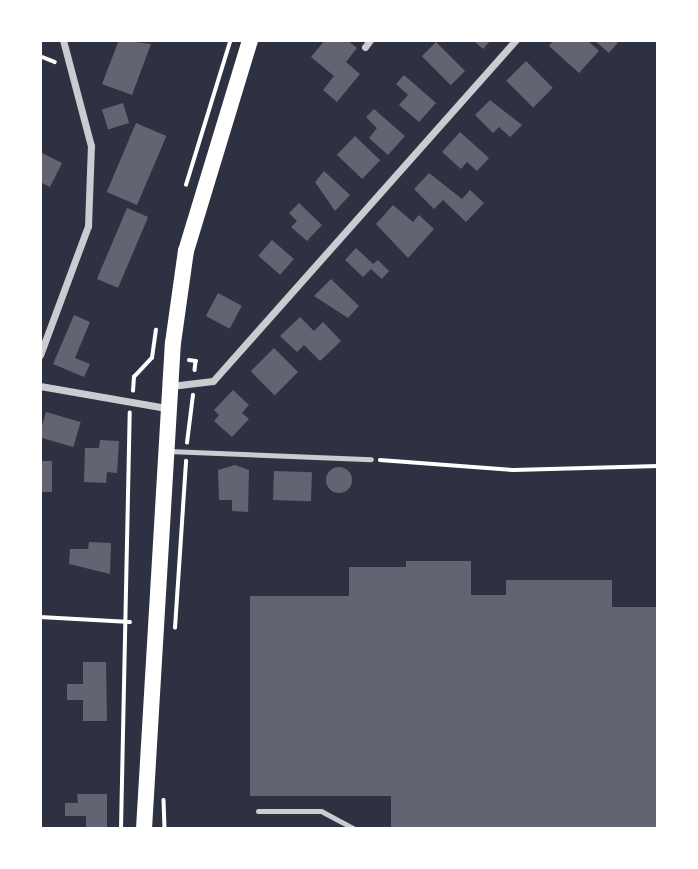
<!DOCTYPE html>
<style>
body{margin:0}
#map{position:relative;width:698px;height:869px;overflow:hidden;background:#2d3142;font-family:"PT Sans Narrow",sans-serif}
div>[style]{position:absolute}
.building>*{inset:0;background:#626471;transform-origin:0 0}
.round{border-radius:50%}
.path>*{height:3.5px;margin:-1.75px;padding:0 1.75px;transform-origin:1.75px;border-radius:1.75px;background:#fff}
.service>*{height:5px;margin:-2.5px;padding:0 2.5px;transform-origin:2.5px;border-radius:2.5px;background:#caccd0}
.minor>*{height:7px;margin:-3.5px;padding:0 3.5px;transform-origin:3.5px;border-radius:3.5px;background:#caccd0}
.primary>*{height:16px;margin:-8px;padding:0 8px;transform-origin:8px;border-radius:8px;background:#fff}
span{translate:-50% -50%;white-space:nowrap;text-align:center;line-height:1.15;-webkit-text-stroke:6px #fff;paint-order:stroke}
.frame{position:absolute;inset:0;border:42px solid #fff;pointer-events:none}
</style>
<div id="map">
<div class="building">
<div style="clip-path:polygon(119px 40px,151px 44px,132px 95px,102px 84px)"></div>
<div style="clip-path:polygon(325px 40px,347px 40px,357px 48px,346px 62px,360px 74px,337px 102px,323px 90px,334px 76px,311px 57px)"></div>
<div style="clip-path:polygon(473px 40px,491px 40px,483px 49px)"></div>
<div style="clip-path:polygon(554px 40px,587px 40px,599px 51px,579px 73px,549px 46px)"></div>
<div style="clip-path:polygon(594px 40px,620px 40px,609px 53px)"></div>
<div style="left:436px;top:42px;width:41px;height:20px;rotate:45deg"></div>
<div style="left:526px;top:61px;width:38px;height:28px;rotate:45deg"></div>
<div style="clip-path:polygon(404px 75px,436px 103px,419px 122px,399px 105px,408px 95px,396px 84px)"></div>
<div style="clip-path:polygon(490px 100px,522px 125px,510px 137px,499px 127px,493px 133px,475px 115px)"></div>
<div style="left:123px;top:103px;width:21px;height:22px;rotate:73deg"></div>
<div style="clip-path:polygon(374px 109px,405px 136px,388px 155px,369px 138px,377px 128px,366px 117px)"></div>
<div style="left:136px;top:123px;width:33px;height:75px;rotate:23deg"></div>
<div style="clip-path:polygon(460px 132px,489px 158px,477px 171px,467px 162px,461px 169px,442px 152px)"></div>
<div style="left:355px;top:136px;width:35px;height:26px;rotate:44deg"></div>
<div style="clip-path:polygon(40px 152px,62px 163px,50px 187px,40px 182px)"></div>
<div style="clip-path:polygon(324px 171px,350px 195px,335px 211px,315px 182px)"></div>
<div style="clip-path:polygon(429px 173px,462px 199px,470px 190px,484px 203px,466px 222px,443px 200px,434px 209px,414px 189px)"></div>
<div style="clip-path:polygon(299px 203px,322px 225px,307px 241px,291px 227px,297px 221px,289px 213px)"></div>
<div style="clip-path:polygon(393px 205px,413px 222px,419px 215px,434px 229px,408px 258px,376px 224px)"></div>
<div style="left:127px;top:208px;width:23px;height:77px;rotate:23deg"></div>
<div style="left:272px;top:240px;width:29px;height:21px;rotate:41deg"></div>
<div style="clip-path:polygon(356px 248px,373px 264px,378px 260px,389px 271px,382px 279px,371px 269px,363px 277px,345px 260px)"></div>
<div style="clip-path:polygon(331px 279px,359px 306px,348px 318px,314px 296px)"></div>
<div style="left:218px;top:293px;width:27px;height:26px;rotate:28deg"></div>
<div style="clip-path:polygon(74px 315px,90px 322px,75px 358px,90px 364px,84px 377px,53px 364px)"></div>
<div style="clip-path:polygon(300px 317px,314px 331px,323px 322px,341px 341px,320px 361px,304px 345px,297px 352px,280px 336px)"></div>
<div style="left:274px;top:348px;width:34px;height:33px;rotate:45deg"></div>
<div style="clip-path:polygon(233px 390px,249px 405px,242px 413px,249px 419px,232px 437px,214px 421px,219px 415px,214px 410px)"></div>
<div style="left:46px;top:412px;width:36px;height:26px;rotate:16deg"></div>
<div style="clip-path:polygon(100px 440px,119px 441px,117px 473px,107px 472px,106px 483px,84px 482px,85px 448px,99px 448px)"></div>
<div style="left:40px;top:461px;width:12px;height:31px"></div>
<div style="clip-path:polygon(235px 465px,249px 470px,248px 512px,232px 511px,232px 500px,219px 500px,218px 470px)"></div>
<div class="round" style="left:326px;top:467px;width:26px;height:26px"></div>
<div style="left:274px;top:471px;width:38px;height:29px;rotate:2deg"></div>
<div style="clip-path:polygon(89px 542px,111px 543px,110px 574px,69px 564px,70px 549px,88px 549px)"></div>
<div style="clip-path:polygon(406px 561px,471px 561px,471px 595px,506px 595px,506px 580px,612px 580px,612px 607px,658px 607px,658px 829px,391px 829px,391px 796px,250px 796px,250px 596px,349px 596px,349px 567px,406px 567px)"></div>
<div style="clip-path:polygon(83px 662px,106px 662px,107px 721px,83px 721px,83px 700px,67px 700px,67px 684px,83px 684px)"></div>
<div style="clip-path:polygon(77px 794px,107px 794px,107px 827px,86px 827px,86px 816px,65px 816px,65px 803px,78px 803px)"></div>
</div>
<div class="path">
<div style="left:40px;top:56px;width:16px;rotate:22deg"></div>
<div style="left:186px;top:185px;width:150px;rotate:-72.9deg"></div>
<div style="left:189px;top:360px;width:7px;rotate:8deg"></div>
<div style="left:196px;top:361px;width:9px;rotate:96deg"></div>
<div style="left:133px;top:391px;width:14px;rotate:-86deg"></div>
<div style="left:134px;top:377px;width:26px;rotate:-47deg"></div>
<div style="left:152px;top:358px;width:28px;rotate:-82deg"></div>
<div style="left:187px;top:443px;width:48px;rotate:-82.9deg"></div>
<div style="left:380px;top:460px;width:134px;rotate:4.3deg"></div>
<div style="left:514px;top:470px;width:144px;rotate:-1.6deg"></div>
<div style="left:40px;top:617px;width:90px;rotate:3.2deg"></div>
<div style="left:175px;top:628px;width:167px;rotate:-86.2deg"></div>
<div style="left:164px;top:800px;width:29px;rotate:88deg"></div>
<div style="left:121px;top:829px;width:416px;rotate:-88.8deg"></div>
</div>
<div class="service">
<div style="left:168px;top:451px;width:203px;rotate:2.3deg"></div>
<div style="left:258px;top:811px;width:63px"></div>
<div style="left:321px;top:811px;width:38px;rotate:28deg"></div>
</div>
<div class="minor">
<div style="left:365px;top:47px;width:9px;rotate:-54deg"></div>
<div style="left:40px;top:355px;width:138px;rotate:-69.6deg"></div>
<div style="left:88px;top:226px;width:80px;rotate:-87.9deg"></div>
<div style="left:91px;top:146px;width:110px;rotate:-104.8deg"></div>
<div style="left:40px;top:386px;width:128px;rotate:9.9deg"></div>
<div style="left:171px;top:386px;width:42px;rotate:-6.8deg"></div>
<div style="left:213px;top:381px;width:456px;rotate:-48.4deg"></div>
</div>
<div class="primary">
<div style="left:144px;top:829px;width:487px;rotate:-86.6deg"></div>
<div style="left:173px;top:343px;width:93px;rotate:-82deg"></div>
<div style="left:186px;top:251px;width:220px;rotate:-73.1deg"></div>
</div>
<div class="frame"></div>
</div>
